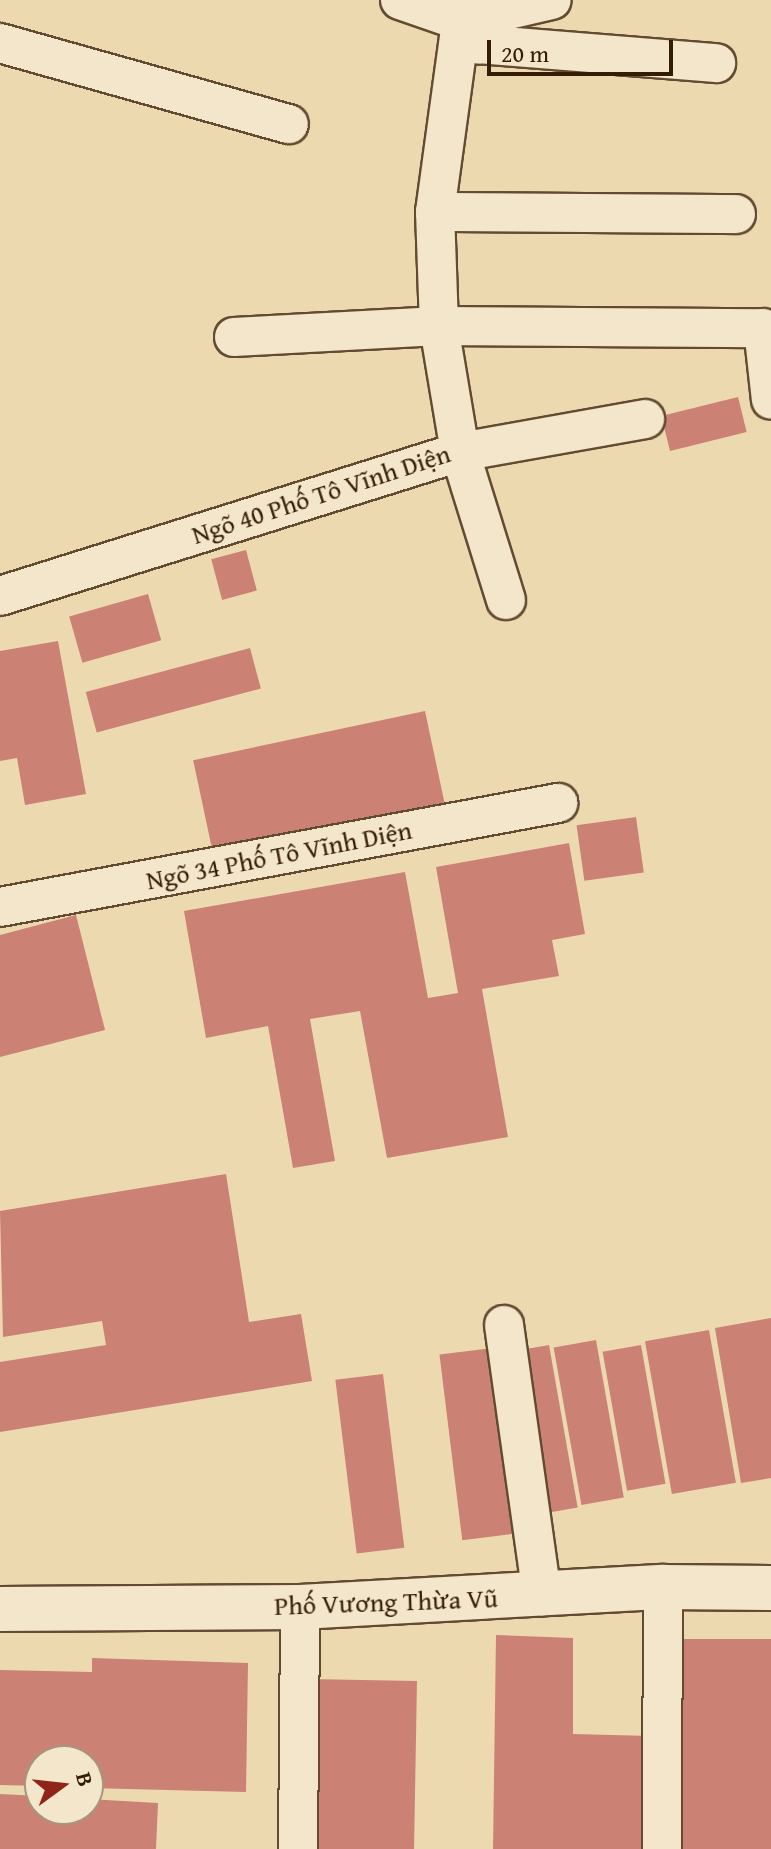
<!DOCTYPE html>
<meta charset="utf-8">
<style>
body{margin:0}
#map{position:relative;width:771px;height:1849px;overflow:hidden;background:#edd9af;font-family:"Gentium Book Plus",serif}
div>[style]{position:absolute}
.building>*{inset:0;background:#cb8275;transform-origin:0 0}
.roads{filter:drop-shadow(2px 0 #634b31) drop-shadow(-2px 0 #634b31) drop-shadow(0 2px #634b31) drop-shadow(0 -2px #634b31)}
.lane>*{height:38px;margin:-19px;padding:0 19px;transform-origin:19px;border-radius:19px;background:#f3e6cb}
.street>*{height:44px;margin:-22px;padding:0 22px;transform-origin:22px;border-radius:22px;background:#f3e6cb}
span{translate:-50% -50%;white-space:nowrap;text-align:center;line-height:1.15;-webkit-text-stroke:6px #f3e6cb;paint-order:stroke}
.street-label{font-size:26px;color:#351c07}
.north{position:absolute;left:24px;top:1745px;width:80px;height:80px;box-sizing:border-box;background:#f3e6cb;border:2px solid #a7957d;border-radius:50%;rotate:75deg;font-size:22px;font-weight:700;line-height:32px;text-align:center;color:#351c07}
.north::after{content:'';display:block;margin:auto;width:28px;height:36px;background:#8f2418;clip-path:polygon(50% 0,100% 100%,50% 72%,0 100%)}
.scale{position:absolute;left:487px;top:40px;width:186px;height:36px;box-sizing:border-box;border:4px solid #351c07;border-top:0;padding-left:10px;font-size:24px;line-height:28px;white-space:nowrap;color:#351c07;-webkit-text-stroke:6px #f3e6cb;paint-order:stroke}
</style>
<div id="map">
<div class="building">
<div style="left:738px;top:397px;width:36px;height:79px;rotate:76deg"></div>
<div style="left:246px;top:550px;width:42px;height:36px;rotate:75deg"></div>
<div style="left:148px;top:594px;width:48px;height:82px;rotate:74deg"></div>
<div style="clip-path:polygon(58px 641px,86px 794px,25px 805px,17px 758px,0 761px,0 651px)"></div>
<div style="left:250px;top:648px;width:42px;height:170px;rotate:75deg"></div>
<div style="left:425px;top:711px;width:101px;height:237px;rotate:78deg"></div>
<div style="left:636px;top:817px;width:56px;height:60px;rotate:82deg"></div>
<div style="clip-path:polygon(569px 843px,585px 934px,552px 940px,559px 976px,482px 989px,508px 1137px,387px 1158px,360px 1011px,310px 1019px,335px 1161px,293px 1168px,268px 1026px,206px 1038px,184px 911px,405px 872px,428px 998px,458px 993px,436px 867px)"></div>
<div style="clip-path:polygon(76px 915px,105px 1030px,0 1057px,0 935px)"></div>
<div style="clip-path:polygon(226px 1174px,249px 1322px,301px 1314px,312px 1381px,0 1432px,0 1362px,106px 1345px,102px 1321px,3px 1337px,0 1211px)"></div>
<div style="clip-path:polygon(771px 1318px,771px 1478px,741px 1483px,715px 1328px)"></div>
<div style="left:709px;top:1330px;width:155px;height:65px;rotate:80deg"></div>
<div style="left:596px;top:1340px;width:160px;height:43px;rotate:80deg"></div>
<div style="left:549px;top:1345px;width:165px;height:36px;rotate:80deg"></div>
<div style="left:641px;top:1345px;width:141px;height:39px;rotate:80deg"></div>
<div style="left:501px;top:1347px;width:187px;height:62px;rotate:83deg"></div>
<div style="left:383px;top:1374px;width:175px;height:48px;rotate:83deg"></div>
<div style="clip-path:polygon(496px 1635px,573px 1638px,573px 1734px,651px 1736px,650px 1849px,493px 1849px)"></div>
<div style="left:771px;top:1639px;width:210px;height:97px;rotate:90deg"></div>
<div style="clip-path:polygon(92px 1658px,248px 1663px,246px 1792px,88px 1788px,88px 1761px,40px 1761px,40px 1786px,0 1785px,0 1670px,92px 1672px)"></div>
<div style="left:308px;top:1679px;width:109px;height:170px;rotate:1deg"></div>
<div style="clip-path:polygon(0 1794px,40px 1796px,40px 1809px,88px 1809px,88px 1799px,158px 1803px,156px 1849px,0 1849px)"></div>
</div>
<div class="roads">
<div class="lane">
<div style="left:400px;top:0;width:65px;rotate:19deg"></div>
<div style="left:460px;top:7px;width:14px;rotate:86deg"></div>
<div style="left:461px;top:21px;width:29px;rotate:54deg"></div>
<div style="left:478px;top:44px;width:239px;rotate:4.6deg"></div>
<div style="left:461px;top:21px;width:93px;rotate:-13deg"></div>
<div style="left:0;top:43px;width:300px;rotate:15.7deg"></div>
<div style="left:435px;top:212px;width:301px;rotate:0.4deg"></div>
<div style="left:234px;top:337px;width:205px;rotate:-3.1deg"></div>
<div style="left:439px;top:326px;width:324px;rotate:0.4deg"></div>
<div style="left:763px;top:328px;width:72px;rotate:83.7deg"></div>
<div style="left:0;top:596px;width:482px;rotate:-17.4deg"></div>
<div style="left:460px;top:452px;width:128px;rotate:-99.5deg"></div>
<div style="left:439px;top:326px;width:114px;rotate:-92deg"></div>
<div style="left:435px;top:212px;width:193px;rotate:-82.2deg"></div>
<div style="left:506px;top:600px;width:155px;rotate:-107.3deg"></div>
<div style="left:460px;top:452px;width:188px;rotate:-10.1deg"></div>
<div style="left:0;top:907px;width:568px;rotate:-10.56deg"></div>
<div style="left:504px;top:1325px;width:274px;rotate:82deg"></div>
<div style="left:298px;top:1849px;width:242px;rotate:-89.5deg"></div>
<div style="left:662px;top:1849px;width:262px;rotate:-89.8deg"></div>
</div>
<div class="street">
<div style="left:0;top:1609px;width:300px;rotate:-0.4deg"></div>
<div style="left:300px;top:1607px;width:364px;rotate:-3.2deg"></div>
<div style="left:663px;top:1587px;width:108px;rotate:0.5deg"></div>
</div>
</div>
<div class="street-label">
<span style="left:321px;top:494px;rotate:-18deg">Ngõ 40 Phố Tô Vĩnh Diện</span>
<span style="left:279px;top:855px;rotate:-11deg">Ngõ 34 Phố Tô Vĩnh Diện</span>
<span style="left:386px;top:1602px;rotate:-2deg">Phố Vương Thừa Vũ</span>
</div>
<div class="north">B</div>
<div class="scale">20 m</div>
</div>
